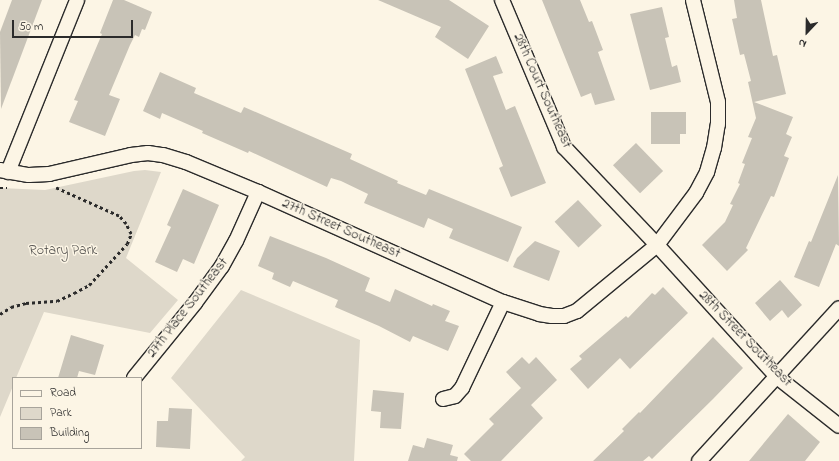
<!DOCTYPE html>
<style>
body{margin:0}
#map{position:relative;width:839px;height:461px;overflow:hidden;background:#fcf5e5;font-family:"Indie Flower",sans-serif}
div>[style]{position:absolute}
.green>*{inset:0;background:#ded8ca}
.building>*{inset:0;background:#c8c3b7;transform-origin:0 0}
.path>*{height:2.5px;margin-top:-1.25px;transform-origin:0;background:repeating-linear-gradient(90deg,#2b2b2b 0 3px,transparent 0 6px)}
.roads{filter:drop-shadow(1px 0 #2b2b2b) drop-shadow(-1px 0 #2b2b2b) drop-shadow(0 1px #2b2b2b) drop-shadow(0 -1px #2b2b2b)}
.minor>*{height:14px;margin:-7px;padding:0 7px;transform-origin:7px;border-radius:7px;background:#fcf5e5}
span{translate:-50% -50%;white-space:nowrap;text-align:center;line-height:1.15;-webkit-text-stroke:3px #fcf5e5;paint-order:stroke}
.street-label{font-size:14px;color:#2b2b2b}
.park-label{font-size:14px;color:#585653}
.legend{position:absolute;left:12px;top:377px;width:130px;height:72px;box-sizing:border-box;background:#fcf5e5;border:1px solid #a8a49b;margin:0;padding:5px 7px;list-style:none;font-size:12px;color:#2b2b2b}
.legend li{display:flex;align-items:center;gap:8px;height:20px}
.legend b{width:20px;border:1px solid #a8a49b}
.north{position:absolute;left:787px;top:12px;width:40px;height:40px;-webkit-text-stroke:3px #fcf5e5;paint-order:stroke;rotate:202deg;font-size:11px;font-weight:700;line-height:16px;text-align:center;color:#2b2b2b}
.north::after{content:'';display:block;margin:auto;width:14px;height:18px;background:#2b2b2b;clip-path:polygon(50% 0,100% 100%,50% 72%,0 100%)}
.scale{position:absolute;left:12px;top:20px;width:121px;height:18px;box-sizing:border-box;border:2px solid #2b2b2b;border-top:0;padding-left:5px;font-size:12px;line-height:14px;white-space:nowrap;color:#2b2b2b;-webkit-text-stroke:3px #fcf5e5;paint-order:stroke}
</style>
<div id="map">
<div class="green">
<div style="clip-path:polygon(145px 170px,161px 172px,126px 258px,178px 300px,150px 333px,44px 312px,16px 378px,13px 378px,13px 386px,0 417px,0 188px,45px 190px,134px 171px)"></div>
<div style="clip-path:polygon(241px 290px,360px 340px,354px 461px,241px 461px,245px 457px,171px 378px)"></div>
</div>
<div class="building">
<div style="clip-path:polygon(12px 0,42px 0,1px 109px,0 32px)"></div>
<div style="clip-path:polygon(113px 0,124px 0,152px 12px,145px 30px,142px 29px,139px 37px,135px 35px,130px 45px,109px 95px,120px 99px,105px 136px,69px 122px,78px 101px,74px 100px,102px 34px,100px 33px)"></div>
<div style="clip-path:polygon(378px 0,449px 0,489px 26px,468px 59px,435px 37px,441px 27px)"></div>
<div style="clip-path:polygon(542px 0,580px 0,589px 22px,592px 21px,603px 50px,598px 52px,615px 100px,595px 105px,591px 93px,581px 97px)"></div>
<div style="clip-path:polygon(734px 0,761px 0,773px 56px,777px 55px,786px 94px,754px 102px,793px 117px,786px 134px,792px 137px,784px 156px,789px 158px,774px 197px,771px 196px,746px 248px,748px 250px,727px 271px,702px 245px,725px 222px,733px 205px,730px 204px,740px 184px,738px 183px,745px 164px,742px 163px,752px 138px,748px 137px,756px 118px,748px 82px,751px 81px,744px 54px,740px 55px,732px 19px,737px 18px)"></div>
<div style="clip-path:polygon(662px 7px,669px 37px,665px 38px,672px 67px,677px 65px,681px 82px,650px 90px,630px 14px)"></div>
<div style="clip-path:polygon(496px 56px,503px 73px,493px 76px,506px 110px,515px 106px,546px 183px,511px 197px,499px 168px,503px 166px,465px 69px)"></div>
<div style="clip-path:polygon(160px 72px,196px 88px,194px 93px,241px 113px,244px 107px,352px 154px,350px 159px,398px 181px,397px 183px,426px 195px,429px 189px,522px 227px,508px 262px,449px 238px,453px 229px,428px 218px,424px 228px,364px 203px,368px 194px,341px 181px,331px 178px,327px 187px,249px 151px,248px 153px,202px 133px,203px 131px,162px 113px,160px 119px,143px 111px)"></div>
<div style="clip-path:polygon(651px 112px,686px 112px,686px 134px,680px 134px,680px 144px,651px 144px)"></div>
<div style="left:636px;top:143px;width:39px;height:32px;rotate:46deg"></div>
<div style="clip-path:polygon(838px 175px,839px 246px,836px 244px,819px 287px,794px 277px,809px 241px,811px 242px)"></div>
<div style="clip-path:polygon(183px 189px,219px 205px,194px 264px,183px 259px,177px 272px,155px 262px,171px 227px,167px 225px)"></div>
<div style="left:578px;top:200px;width:35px;height:32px;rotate:47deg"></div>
<div style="clip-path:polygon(270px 236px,326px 258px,370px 278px,365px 291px,390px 302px,395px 289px,432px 306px,433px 304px,450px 311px,445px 321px,459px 326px,448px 351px,413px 336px,410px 342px,379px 326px,335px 307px,338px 300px,293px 281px,290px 287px,272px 279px,274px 273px,258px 266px)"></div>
<div style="clip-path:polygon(535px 241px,560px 251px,549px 281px,513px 267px,517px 258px)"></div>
<div style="clip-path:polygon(780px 280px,802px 305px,788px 318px,782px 310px,770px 321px,755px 303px)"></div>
<div style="clip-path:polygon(663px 287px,688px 313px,630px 369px,620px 358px,588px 389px,570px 369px,582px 359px,579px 356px,626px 316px,628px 318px,652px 293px,655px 295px)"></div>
<div style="clip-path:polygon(71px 335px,104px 345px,95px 375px,79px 371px,77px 378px,58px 378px)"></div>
<div style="clip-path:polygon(713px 337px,743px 368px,713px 399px,652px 459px,649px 456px,643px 461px,593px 461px,624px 431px,622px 429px,639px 412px,640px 413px)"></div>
<div style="clip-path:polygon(522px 357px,529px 364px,536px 357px,557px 380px,531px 405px,543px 418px,501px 461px,471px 461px,464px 454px,494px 424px,489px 419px,521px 388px,506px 372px)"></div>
<div style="clip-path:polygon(373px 390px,404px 393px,401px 429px,380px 428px,381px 412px,371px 411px)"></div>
<div style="clip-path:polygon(169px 408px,192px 409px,190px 449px,156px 447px,157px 421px,168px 421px)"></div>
<div style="clip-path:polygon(788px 414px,820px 442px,805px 461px,749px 461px)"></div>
<div style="clip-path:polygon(427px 438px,453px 445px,450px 455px,458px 457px,457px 461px,408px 461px,413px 445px,424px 448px)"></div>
</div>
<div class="path">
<div style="left:0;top:188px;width:7px"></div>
<div style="left:0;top:314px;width:13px;rotate:-32deg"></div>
<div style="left:11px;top:307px;width:16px;rotate:-15deg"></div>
<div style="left:26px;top:303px;width:31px;rotate:-4deg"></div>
<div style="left:57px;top:301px;width:19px;rotate:-25deg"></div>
<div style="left:74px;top:293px;width:17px;rotate:-28deg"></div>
<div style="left:89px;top:285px;width:56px;rotate:-47.2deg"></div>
<div style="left:127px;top:244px;width:11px;rotate:-68deg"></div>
<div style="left:131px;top:234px;width:11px;rotate:-117deg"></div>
<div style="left:126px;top:224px;width:11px;rotate:-131deg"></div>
<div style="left:119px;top:216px;width:69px;rotate:-156deg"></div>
</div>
<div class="roads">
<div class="minor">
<div style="left:502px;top:0;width:160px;rotate:67.1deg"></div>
<div style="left:564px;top:147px;width:135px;rotate:46.5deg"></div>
<div style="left:657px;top:245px;width:177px;rotate:47.7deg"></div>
<div style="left:776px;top:376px;width:80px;rotate:38.4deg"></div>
<div style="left:0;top:170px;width:29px;rotate:10deg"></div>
<div style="left:29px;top:175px;width:20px;rotate:-3deg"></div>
<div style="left:49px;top:174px;width:84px;rotate:-13deg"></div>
<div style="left:131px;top:155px;width:17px;rotate:-7deg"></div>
<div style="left:148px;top:153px;width:15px;rotate:8deg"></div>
<div style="left:163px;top:155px;width:24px;rotate:17deg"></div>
<div style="left:186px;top:162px;width:78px;rotate:22.6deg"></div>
<div style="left:258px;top:192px;width:269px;rotate:24.2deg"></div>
<div style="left:503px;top:302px;width:38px;rotate:18deg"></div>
<div style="left:539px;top:314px;width:13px;rotate:9deg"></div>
<div style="left:552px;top:316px;width:12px"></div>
<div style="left:564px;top:316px;width:14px;rotate:-21deg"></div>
<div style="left:577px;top:311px;width:104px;rotate:-39.5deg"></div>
<div style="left:657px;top:245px;width:65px;rotate:-53.1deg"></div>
<div style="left:696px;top:193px;width:24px;rotate:-62deg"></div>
<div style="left:707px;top:172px;width:25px;rotate:-74deg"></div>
<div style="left:714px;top:148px;width:24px;rotate:-81deg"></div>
<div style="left:718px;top:124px;width:22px;rotate:-90deg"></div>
<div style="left:718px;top:102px;width:105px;rotate:-103.8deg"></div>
<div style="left:8px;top:172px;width:185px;rotate:-68.1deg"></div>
<div style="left:134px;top:378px;width:97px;rotate:-50.9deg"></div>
<div style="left:195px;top:303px;width:46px;rotate:-53.9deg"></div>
<div style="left:222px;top:266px;width:29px;rotate:-61deg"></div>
<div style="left:236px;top:241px;width:54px;rotate:-65.8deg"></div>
<div style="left:443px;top:399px;width:12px;rotate:-14deg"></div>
<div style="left:455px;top:396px;width:11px;rotate:-49deg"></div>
<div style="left:462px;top:388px;width:95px;rotate:-64.5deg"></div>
<div style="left:699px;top:461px;width:207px;rotate:-47.5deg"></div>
</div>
</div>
<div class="street-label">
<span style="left:542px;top:91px;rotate:66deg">28th Court Southeast</span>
<span style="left:341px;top:229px;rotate:24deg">27th Street Southeast</span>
<span style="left:188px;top:308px;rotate:-52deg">27th Place Southeast</span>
<span style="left:745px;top:339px;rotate:46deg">28th Street Southeast</span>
</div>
<div class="park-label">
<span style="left:63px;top:251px">Rotary Park</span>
</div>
<ul class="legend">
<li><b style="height:5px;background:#fcf5e5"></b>Road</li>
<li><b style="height:11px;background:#ded8ca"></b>Park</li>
<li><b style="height:11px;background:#c8c3b7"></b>Building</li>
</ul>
<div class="north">N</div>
<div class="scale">50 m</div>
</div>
